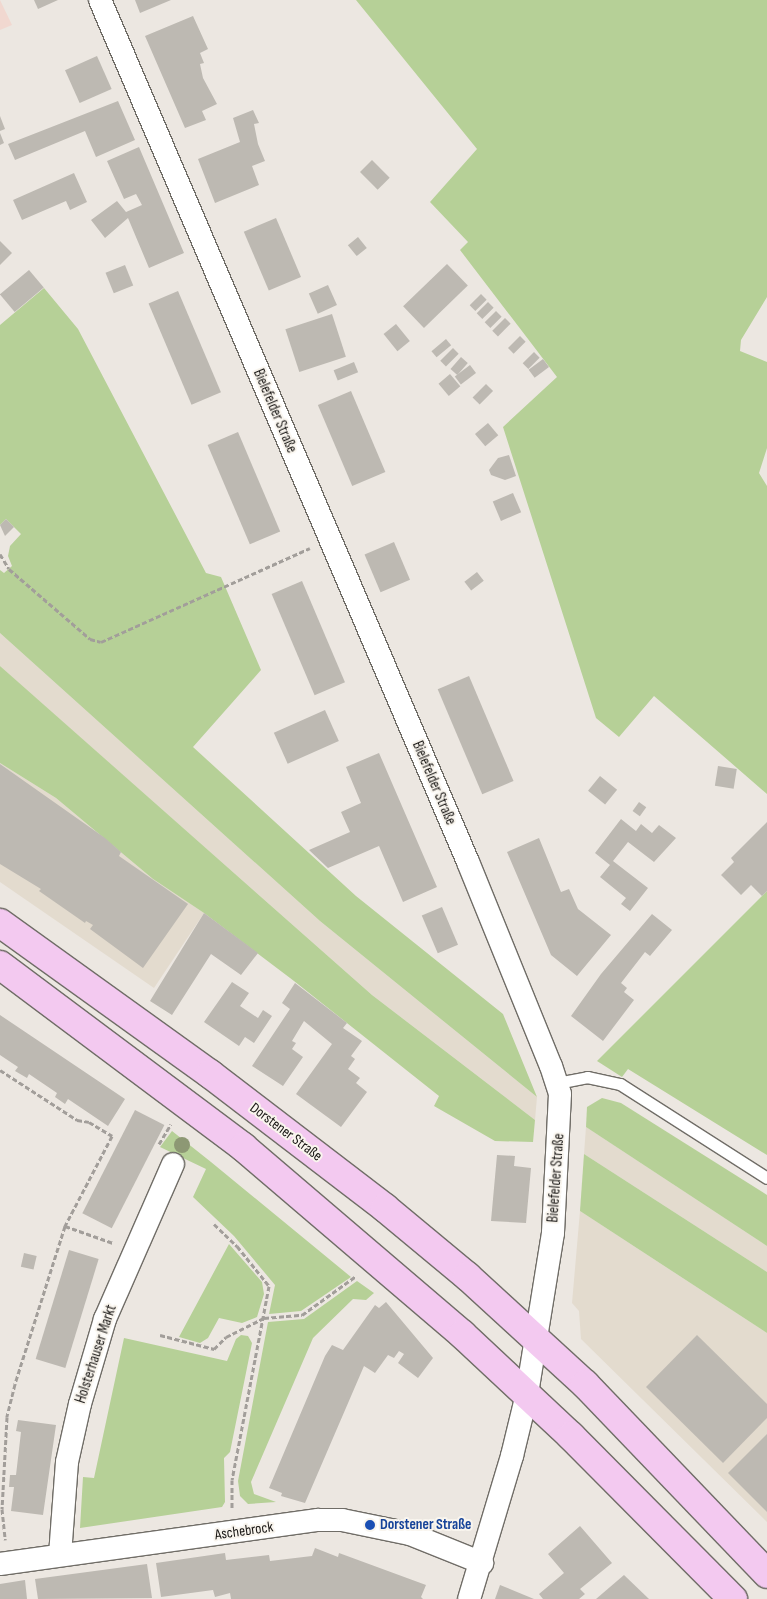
<!DOCTYPE html>
<meta charset="utf-8">
<style>
body{margin:0}
#map{position:relative;width:767px;height:1599px;overflow:hidden;background:#ece7e1;font-family:"Sofia Sans Condensed",sans-serif}
div>[style]{position:absolute}
.built>*{inset:0;background:#e3dbce}
.education>*{inset:0;background:#f1d8d0}
.green>*{inset:0;background:#b6d097}
.building>*{inset:0;background:#bdb9b2;transform-origin:0 0}
.path>*{height:3px;margin-top:-1.5px;transform-origin:0;background:repeating-linear-gradient(90deg,#a29e9a 0 5px,transparent 0 7.5px)}
.roads{filter:drop-shadow(1px 0 #706d67) drop-shadow(-1px 0 #706d67) drop-shadow(0 1px #706d67) drop-shadow(0 -1px #706d67)}
.lane>*{height:11px;margin:-5.5px;padding:0 5.5px;transform-origin:5.5px;border-radius:5.5px;background:#fff}
.street>*{height:22px;margin:-11px;padding:0 11px;transform-origin:11px;border-radius:11px;background:#fff}
.primary>*{height:28px;margin:-14px;padding:0 14px;transform-origin:14px;border-radius:14px;background:#f3c9f0}
.trees>*{width:16px;height:16px;margin:-8px;border-radius:50%;background:#8d9874}
.dots>*{width:14px;height:14px;translate:-50% -50%;box-sizing:border-box;border:2px solid #f9f5ee;border-radius:50%}
span{translate:-50% -50%;white-space:nowrap;text-align:center;line-height:1.15;-webkit-text-stroke:4px #f9f5ee;paint-order:stroke}
.street-label{font-size:15px;color:#181614}
.transit-label{font-size:15px;color:#164399;font-weight:700}
.left{translate:0 -50%;text-align:left}
</style>
<div id="map">
<div class="built">
<div style="clip-path:polygon(0 633px,320px 921px,537px 1097px,535px 1120px,372px 995px,13px 678px,0 666px)"></div>
<div style="clip-path:polygon(0 763px,56px 798px,153px 879px,204px 913px,154px 988px,0 882px)"></div>
<div style="clip-path:polygon(586px 1127px,767px 1246px,767px 1272px,584px 1154px)"></div>
<div style="clip-path:polygon(580px 1211px,767px 1333px,767px 1522px,581px 1339px,579px 1311px,572px 1303px)"></div>
</div>
<div class="education">
<div style="clip-path:polygon(0 0,12px 25px,0 30px)"></div>
</div>
<div class="green">
<div style="clip-path:polygon(356px 0,767px 0,767px 297px,741px 340px,740px 351px,767px 362px,767px 448px,759px 473px,767px 486px,767px 794px,654px 696px,619px 737px,596px 718px,503px 427px,557px 377px,460px 250px,468px 242px,430px 202px,477px 149px)"></div>
<div style="clip-path:polygon(44px 288px,78px 329px,206px 573px,221px 577px,261px 670px,193px 747px,356px 896px,503px 1014px,537px 1097px,320px 921px,0 633px,0 570px,4px 573px,12px 566px,8px 556px,10px 546px,21px 534px,6px 519px,0 525px,0 325px)"></div>
<div style="clip-path:polygon(0 666px,372px 995px,535px 1120px,533px 1142px,495px 1141px,434px 1106px,439px 1096px,294px 981px,204px 913px,153px 879px,56px 798px,0 763px)"></div>
<div style="clip-path:polygon(767px 891px,767px 1155px,628px 1069px,622px 1077px,597px 1061px)"></div>
<div style="clip-path:polygon(602px 1098px,621px 1103px,767px 1195px,767px 1246px,586px 1127px,587px 1107px)"></div>
<div style="clip-path:polygon(172px 1131px,211px 1162px,351px 1277px,301px 1311px,269px 1314px,275px 1285px,234px 1236px,193px 1197px,206px 1169px,160px 1147px)"></div>
<div style="clip-path:polygon(584px 1154px,767px 1272px,767px 1333px,580px 1211px)"></div>
<div style="clip-path:polygon(229px 1244px,262px 1282px,264px 1294px,257px 1317px,242px 1323px,219px 1318px,208px 1338px,200px 1343px,179px 1337px)"></div>
<div style="clip-path:polygon(357px 1281px,374px 1293px,366px 1300px,353px 1299px,313px 1338px,251px 1482px,254px 1494px,276px 1502px,248px 1504px,240px 1496px,238px 1481px,268px 1322px,304px 1319px)"></div>
<div style="clip-path:polygon(241px 1335px,248px 1336px,252px 1343px,230px 1452px,224px 1458px,225px 1502px,222px 1507px,80px 1528px,83px 1477px,94px 1478px,124px 1338px,227px 1361px,236px 1339px)"></div>
</div>
<div class="building">
<div style="clip-path:polygon(34px 0,58px 0,38px 9px)"></div>
<div style="clip-path:polygon(135px 0,171px 0,140px 13px)"></div>
<div style="clip-path:polygon(193px 16px,208px 49px,200px 53px,204px 63px,200px 64px,203px 78px,217px 104px,202px 111px,206px 120px,185px 128px,145px 36px)"></div>
<div style="left:97px;top:56px;width:36px;height:35px;rotate:66deg"></div>
<div style="clip-path:polygon(118px 101px,135px 140px,96px 157px,85px 131px,15px 160px,8px 144px)"></div>
<div style="clip-path:polygon(253px 110px,259px 123px,254px 124px,258px 144px,265px 161px,252px 166px,259px 185px,215px 203px,198px 159px,240px 142px,233px 118px)"></div>
<div style="clip-path:polygon(0 116px,5px 129px,0 131px)"></div>
<div style="clip-path:polygon(0 133px,4px 143px,0 145px)"></div>
<div style="clip-path:polygon(139px 147px,184px 253px,149px 268px,128px 218px,105px 238px,91px 220px,117px 201px,126px 212px,142px 205px,136px 194px,124px 199px,107px 161px)"></div>
<div style="left:372px;top:160px;width:25px;height:17px;rotate:45deg"></div>
<div style="clip-path:polygon(74px 173px,87px 202px,70px 210px,66px 201px,22px 220px,13px 200px)"></div>
<div style="left:276px;top:218px;width:64px;height:35px;rotate:67deg"></div>
<div style="left:358px;top:237px;width:14px;height:13px;rotate:51deg"></div>
<div style="clip-path:polygon(0 241px,12px 253px,0 265px)"></div>
<div style="left:447px;top:264px;width:30px;height:61px;rotate:46deg"></div>
<div style="left:125px;top:265px;width:22px;height:21px;rotate:68deg"></div>
<div style="left:29px;top:270px;width:23px;height:38px;rotate:50deg"></div>
<div style="left:328px;top:285px;width:22px;height:21px;rotate:66deg"></div>
<div style="left:178px;top:291px;width:110px;height:32px;rotate:67deg"></div>
<div style="left:481px;top:294px;width:8px;height:16px;rotate:45deg"></div>
<div style="left:488px;top:302px;width:8px;height:16px;rotate:45deg"></div>
<div style="left:496px;top:311px;width:8px;height:16px;rotate:45deg"></div>
<div style="left:332px;top:314px;width:45px;height:49px;rotate:72deg"></div>
<div style="left:505px;top:318px;width:8px;height:18px;rotate:45deg"></div>
<div style="left:396px;top:324px;width:22px;height:16px;rotate:51deg"></div>
<div style="left:520px;top:336px;width:8px;height:17px;rotate:45deg"></div>
<div style="left:446px;top:339px;width:8px;height:19px;rotate:50deg"></div>
<div style="left:453px;top:348px;width:8px;height:18px;rotate:45deg"></div>
<div style="left:534px;top:352px;width:8px;height:16px;rotate:45deg"></div>
<div style="left:461px;top:357px;width:9px;height:16px;rotate:41deg"></div>
<div style="left:543px;top:359px;width:10px;height:18px;rotate:53deg"></div>
<div style="left:354px;top:362px;width:11px;height:22px;rotate:68deg"></div>
<div style="left:470px;top:365px;width:10px;height:19px;rotate:53deg"></div>
<div style="left:450px;top:374px;width:16px;height:15px;rotate:50deg"></div>
<div style="left:486px;top:384px;width:10px;height:19px;rotate:45deg"></div>
<div style="left:351px;top:391px;width:88px;height:36px;rotate:67deg"></div>
<div style="left:488px;top:423px;width:16px;height:17px;rotate:50deg"></div>
<div style="left:238px;top:432px;width:108px;height:33px;rotate:67deg"></div>
<div style="clip-path:polygon(509px 455px,516px 476px,505px 480px,491px 475px,489px 470px,498px 458px)"></div>
<div style="left:513px;top:493px;width:21px;height:22px;rotate:67deg"></div>
<div style="clip-path:polygon(6px 519px,14px 527px,5px 536px,0 525px)"></div>
<div style="left:394px;top:542px;width:41px;height:32px;rotate:67deg"></div>
<div style="left:477px;top:572px;width:11px;height:16px;rotate:52deg"></div>
<div style="left:302px;top:581px;width:110px;height:33px;rotate:67deg"></div>
<div style="left:469px;top:676px;width:114px;height:34px;rotate:67deg"></div>
<div style="left:325px;top:710px;width:34px;height:56px;rotate:66deg"></div>
<div style="clip-path:polygon(379px 753px,437px 887px,403px 902px,379px 846px,328px 868px,309px 850px,350px 832px,341px 812px,361px 803px,346px 767px)"></div>
<div style="clip-path:polygon(0 764px,105px 838px,121px 852px,119px 856px,188px 904px,143px 968px,90px 929px,93px 925px,86px 921px,85px 923px,39px 891px,41px 889px,0 864px)"></div>
<div style="left:718px;top:766px;width:19px;height:20px;rotate:9deg"></div>
<div style="left:600px;top:776px;width:22px;height:19px;rotate:39deg"></div>
<div style="left:639px;top:802px;width:9px;height:11px;rotate:36deg"></div>
<div style="clip-path:polygon(621px 819px,636px 831px,641px 824px,652px 833px,659px 825px,676px 838px,654px 862px,628px 842px,613px 861px,648px 888px,630px 911px,621px 904px,626px 898px,600px 877px,610px 865px,595px 853px)"></div>
<div style="clip-path:polygon(767px 822px,767px 891px,762px 896px,751px 885px,741px 895px,721px 875px,734px 862px,731px 858px)"></div>
<div style="clip-path:polygon(539px 838px,561px 892px,569px 889px,578px 909px,611px 935px,577px 976px,551px 955px,507px 852px)"></div>
<div style="left:442px;top:907px;width:41px;height:22px;rotate:67deg"></div>
<div style="clip-path:polygon(204px 913px,258px 953px,241px 975px,211px 954px,172px 1015px,150px 1001px)"></div>
<div style="clip-path:polygon(652px 914px,672px 930px,650px 956px,645px 952px,621px 983px,627px 988px,624px 992px,634px 1000px,603px 1041px,571px 1016px,601px 974px)"></div>
<div style="clip-path:polygon(232px 982px,249px 993px,240px 1006px,258px 1018px,263px 1010px,272px 1016px,254px 1043px,245px 1037px,239px 1046px,204px 1022px)"></div>
<div style="clip-path:polygon(295px 983px,347px 1023px,343px 1028px,362px 1041px,351px 1056px,355px 1059px,348px 1069px,360px 1078px,356px 1083px,367px 1092px,341px 1127px,296px 1094px,332px 1044px,304px 1021px,292px 1041px,296px 1043px,292px 1049px,303px 1057px,283px 1086px,252px 1066px,290px 1009px,282px 1003px)"></div>
<div style="clip-path:polygon(0 1015px,125px 1099px,108px 1126px,68px 1099px,65px 1104px,55px 1097px,57px 1093px,29px 1074px,27px 1078px,15px 1071px,18px 1067px,0 1055px)"></div>
<div style="left:135px;top:1110px;width:33px;height:116px;rotate:27deg"></div>
<div style="clip-path:polygon(497px 1155px,515px 1156px,514px 1166px,531px 1168px,526px 1223px,491px 1221px)"></div>
<div style="left:69px;top:1250px;width:31px;height:114px;rotate:17deg"></div>
<div style="left:24px;top:1253px;width:13px;height:14px;rotate:13deg"></div>
<div style="clip-path:polygon(386px 1302px,433px 1358px,418px 1378px,398px 1363px,404px 1354px,399px 1351px,394px 1358px,388px 1355px,375px 1373px,364px 1366px,305px 1503px,281px 1496px,282px 1493px,269px 1488px,325px 1356px,332px 1345px,343px 1350px,375px 1305px,379px 1308px)"></div>
<div style="clip-path:polygon(697px 1335px,767px 1404px,767px 1418px,723px 1463px,646px 1387px)"></div>
<div style="clip-path:polygon(18px 1420px,56px 1425px,43px 1515px,11px 1511px,14px 1487px,9px 1487px,10px 1475px,16px 1475px,21px 1432px,16px 1431px)"></div>
<div style="clip-path:polygon(767px 1434px,767px 1512px,728px 1473px)"></div>
<div style="clip-path:polygon(580px 1526px,612px 1563px,580px 1589px,585px 1594px,579px 1599px,543px 1599px,539px 1594px,564px 1573px,548px 1554px)"></div>
<div style="clip-path:polygon(315px 1548px,338px 1557px,339px 1553px,426px 1585px,421px 1597px,423px 1599px,231px 1599px,230px 1593px,215px 1597px,213px 1590px,161px 1597px,156px 1563px,225px 1553px,226px 1560px,269px 1555px,270px 1561px,312px 1556px)"></div>
<div style="clip-path:polygon(147px 1564px,152px 1598px,38px 1599px,35px 1579px)"></div>
<div style="clip-path:polygon(624px 1575px,649px 1599px,596px 1599px)"></div>
<div style="clip-path:polygon(25px 1580px,27px 1599px,0 1599px,0 1584px)"></div>
<div style="clip-path:polygon(500px 1585px,534px 1599px,495px 1599px)"></div>
</div>
<div class="path">
<div style="left:0;top:554px;width:17px;rotate:59deg"></div>
<div style="left:9px;top:569px;width:107px;rotate:40.8deg"></div>
<div style="left:90px;top:639px;width:11px;rotate:15deg"></div>
<div style="left:101px;top:642px;width:229px;rotate:-24.2deg"></div>
<div style="left:0;top:1070px;width:92px;rotate:33deg"></div>
<div style="left:77px;top:1120px;width:12px;rotate:9deg"></div>
<div style="left:89px;top:1122px;width:27px;rotate:31deg"></div>
<div style="left:112px;top:1136px;width:102px;rotate:117.6deg"></div>
<div style="left:65px;top:1226px;width:166px;rotate:107.6deg"></div>
<div style="left:15px;top:1384px;width:34px;rotate:104deg"></div>
<div style="left:7px;top:1417px;width:92px;rotate:93.1deg"></div>
<div style="left:2px;top:1509px;width:31px;rotate:84deg"></div>
<div style="left:159px;top:1144px;width:23px;rotate:-59deg"></div>
<div style="left:214px;top:1224px;width:32px;rotate:44deg"></div>
<div style="left:237px;top:1246px;width:51px;rotate:51.3deg"></div>
<div style="left:269px;top:1286px;width:197px;rotate:100.8deg"></div>
<div style="left:232px;top:1480px;width:28px;rotate:90deg"></div>
<div style="left:65px;top:1226px;width:51px;rotate:19.5deg"></div>
<div style="left:160px;top:1335px;width:56px;rotate:14.5deg"></div>
<div style="left:214px;top:1349px;width:17px;rotate:-45deg"></div>
<div style="left:226px;top:1337px;width:42px;rotate:-26.6deg"></div>
<div style="left:264px;top:1318px;width:38px;rotate:-5deg"></div>
<div style="left:302px;top:1315px;width:67px;rotate:-35.8deg"></div>
</div>
<div class="roads">
<div class="lane">
<div style="left:557px;top:1083px;width:31px;rotate:-11deg"></div>
<div style="left:587px;top:1077px;width:34px;rotate:12deg"></div>
<div style="left:620px;top:1084px;width:174px;rotate:32.6deg"></div>
</div>
<div class="street">
<div style="left:100px;top:0;width:937px;rotate:66.88deg"></div>
<div style="left:468px;top:862px;width:220px;rotate:67.9deg"></div>
<div style="left:551px;top:1066px;width:29px;rotate:72deg"></div>
<div style="left:560px;top:1094px;width:139px;rotate:92.9deg"></div>
<div style="left:553px;top:1233px;width:163px;rotate:99.2deg"></div>
<div style="left:527px;top:1394px;width:64px;rotate:103.6deg"></div>
<div style="left:512px;top:1456px;width:149px;rotate:106.7deg"></div>
<div style="left:60px;top:1555px;width:93px;rotate:-85.7deg"></div>
<div style="left:67px;top:1462px;width:59px;rotate:-77.4deg"></div>
<div style="left:80px;top:1404px;width:89px;rotate:-73.6deg"></div>
<div style="left:105px;top:1319px;width:169px;rotate:-66.3deg"></div>
<div style="left:0;top:1564px;width:321px;rotate:-7.9deg"></div>
<div style="left:318px;top:1520px;width:24px"></div>
<div style="left:342px;top:1520px;width:69px;rotate:11.6deg"></div>
<div style="left:410px;top:1534px;width:78px;rotate:21.9deg"></div>
</div>
<div class="primary">
<div style="left:0;top:923px;width:259px;rotate:35.7deg"></div>
<div style="left:210px;top:1074px;width:220px;rotate:37.4deg"></div>
<div style="left:385px;top:1208px;width:107px;rotate:39.7deg"></div>
<div style="left:467px;top:1276px;width:160px;rotate:42.5deg"></div>
<div style="left:585px;top:1384px;width:263px;rotate:46.2deg"></div>
<div style="left:0;top:965px;width:304px;rotate:36.8deg"></div>
<div style="left:243px;top:1147px;width:288px;rotate:40.5deg"></div>
<div style="left:462px;top:1334px;width:149px;rotate:43.1deg"></div>
<div style="left:571px;top:1436px;width:230px;rotate:45.2deg"></div>
</div>
</div>
<div class="trees">
<div style="left:182px;top:1145px"></div>
</div>
<div class="dots">
<div style="left:370px;top:1525px;background:#1a4fb4"></div>
</div>
<div class="street-label">
<span style="left:275px;top:411px;rotate:67deg">Bielefelder Straße</span>
<span style="left:434px;top:783px;rotate:67deg">Bielefelder Straße</span>
<span style="left:286px;top:1132px;rotate:37deg">Dorstener Straße</span>
<span style="left:556px;top:1178px;rotate:-86deg">Bielefelder Straße</span>
<span style="left:96px;top:1354px;rotate:-72deg">Holsterhauser Markt</span>
<span style="left:244px;top:1531px;rotate:-8deg">Aschebrock</span>
</div>
<div class="transit-label">
<span class="left" style="left:380px;top:1525px">Dorstener Straße</span>
</div>
</div>
